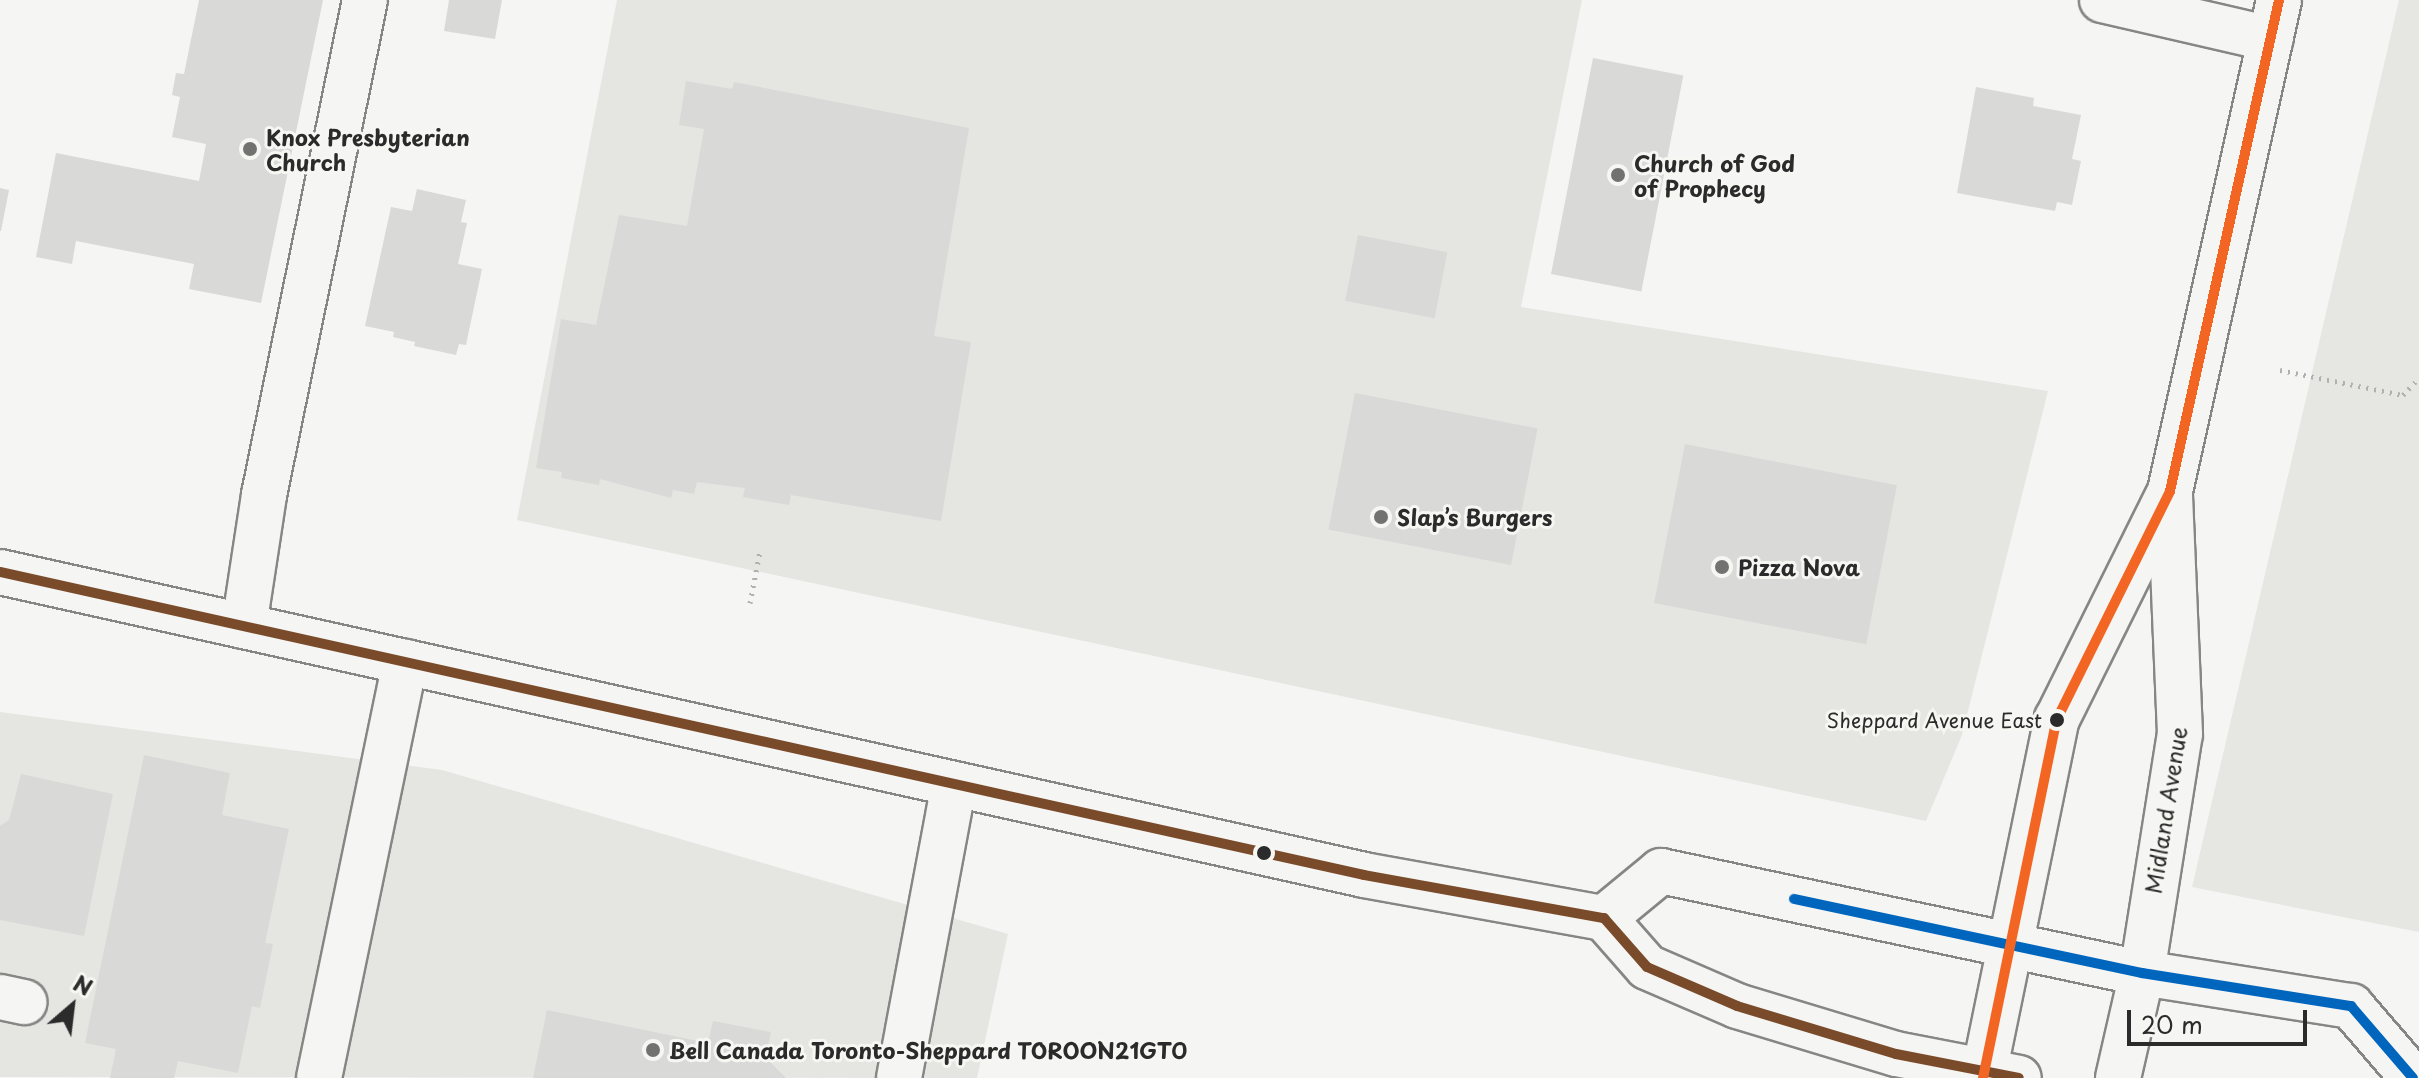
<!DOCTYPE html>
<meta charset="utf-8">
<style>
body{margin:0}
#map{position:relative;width:2419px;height:1078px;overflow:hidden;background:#f5f5f3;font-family:"Playpen Sans",sans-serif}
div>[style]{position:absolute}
.built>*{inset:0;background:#e5e5e2}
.green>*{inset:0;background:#e6e6e2}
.building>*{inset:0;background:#d9d9d8;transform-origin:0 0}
.path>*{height:5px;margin-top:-2.5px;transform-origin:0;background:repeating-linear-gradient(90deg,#b0b0af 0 2px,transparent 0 8px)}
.roads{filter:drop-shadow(2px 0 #868685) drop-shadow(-2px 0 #868685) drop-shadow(0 2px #868685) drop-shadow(0 -2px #868685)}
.minor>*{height:44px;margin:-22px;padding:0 22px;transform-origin:22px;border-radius:22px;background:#f5f5f3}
.major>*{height:44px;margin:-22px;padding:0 22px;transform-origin:22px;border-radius:22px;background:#f5f5f3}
.bus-1>*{height:10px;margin:-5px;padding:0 5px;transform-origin:5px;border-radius:5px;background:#7a4b2a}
.bus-2>*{height:10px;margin:-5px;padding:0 5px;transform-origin:5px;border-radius:5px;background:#0065bd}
.bus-3>*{height:10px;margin:-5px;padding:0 5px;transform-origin:5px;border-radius:5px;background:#f26522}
.dots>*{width:22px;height:22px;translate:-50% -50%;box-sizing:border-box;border:4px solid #f6f6f2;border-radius:50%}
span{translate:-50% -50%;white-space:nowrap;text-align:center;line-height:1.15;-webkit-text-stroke:6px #f6f6f2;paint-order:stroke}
.bus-label{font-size:20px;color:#2b2b2b}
.right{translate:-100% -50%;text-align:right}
.poi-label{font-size:22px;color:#2b2b2b;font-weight:700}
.left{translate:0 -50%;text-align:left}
.street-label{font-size:22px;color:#2b2b2b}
.north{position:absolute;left:32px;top:966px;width:80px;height:80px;-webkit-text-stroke:6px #f6f6f2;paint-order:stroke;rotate:28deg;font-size:22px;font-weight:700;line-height:32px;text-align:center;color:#2b2b2b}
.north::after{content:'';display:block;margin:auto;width:28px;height:36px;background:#2b2b2b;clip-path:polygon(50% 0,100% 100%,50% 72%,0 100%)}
.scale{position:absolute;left:2127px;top:1010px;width:180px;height:36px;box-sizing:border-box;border:4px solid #2b2b2b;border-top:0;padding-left:10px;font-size:24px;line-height:28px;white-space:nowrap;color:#2b2b2b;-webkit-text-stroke:6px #f6f6f2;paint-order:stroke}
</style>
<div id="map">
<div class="built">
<div style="clip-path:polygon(617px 0,1582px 0,1521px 307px,2048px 391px,1962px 735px,1926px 821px,517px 520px)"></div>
<div style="clip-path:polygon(0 712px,442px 770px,1008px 934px,977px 1078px,0 1077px)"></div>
</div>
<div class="green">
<div style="clip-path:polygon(2399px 0,2419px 0,2419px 932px,2192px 887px)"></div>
</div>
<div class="building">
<div style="clip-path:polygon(199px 0,323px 0,261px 303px,189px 289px,194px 264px,76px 241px,72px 264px,36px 257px,56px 153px,199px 181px,206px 144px,172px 137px,180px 97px,172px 95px,176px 73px,184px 74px)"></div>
<div style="clip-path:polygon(449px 0,502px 0,495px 39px,444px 31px)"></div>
<div style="left:1593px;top:58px;width:92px;height:220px;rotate:11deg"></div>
<div style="clip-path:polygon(686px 81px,732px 89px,734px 82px,969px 128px,934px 336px,971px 342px,941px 521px,791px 495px,789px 505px,765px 501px,743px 497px,745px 488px,697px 482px,694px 494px,673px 490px,671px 498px,600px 479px,599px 485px,561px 478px,562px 472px,536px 468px,561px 319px,596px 325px,619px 215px,687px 226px,704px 129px,679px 125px)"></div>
<div style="clip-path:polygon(1976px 87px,2034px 98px,2033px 106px,2081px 115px,2072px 159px,2081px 161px,2072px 205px,2057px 202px,2055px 211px,1957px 193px)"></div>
<div style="clip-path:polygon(0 188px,9px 190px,1px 231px,0 231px)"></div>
<div style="clip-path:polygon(417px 189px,466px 200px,461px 222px,467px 223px,458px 264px,482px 269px,466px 345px,459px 344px,456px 355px,414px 346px,415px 342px,393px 337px,394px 332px,365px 326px,391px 207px,412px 211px)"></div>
<div style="left:1358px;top:235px;width:91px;height:67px;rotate:11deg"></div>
<div style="left:1355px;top:393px;width:186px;height:139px;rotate:11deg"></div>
<div style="left:1685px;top:444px;width:216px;height:162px;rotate:11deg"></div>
<div style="clip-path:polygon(144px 755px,230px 773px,222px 815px,289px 829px,265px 943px,273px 944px,260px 1008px,252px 1006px,238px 1073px,178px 1061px,174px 1078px,110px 1078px,116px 1049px,85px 1043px)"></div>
<div style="clip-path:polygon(21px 774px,113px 794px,84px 936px,0 920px,0 826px,9px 820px)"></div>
<div style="clip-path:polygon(547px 1010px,708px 1043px,713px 1021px,771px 1032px,766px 1058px,786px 1078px,533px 1078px)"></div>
</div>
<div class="path">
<div style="left:2280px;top:370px;width:126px;rotate:11.5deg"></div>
<div style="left:2403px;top:395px;width:23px;rotate:-47deg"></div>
<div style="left:750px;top:603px;width:53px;rotate:-79.1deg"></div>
</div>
<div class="roads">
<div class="minor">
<div style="left:2102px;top:0;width:173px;rotate:13deg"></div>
<div style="left:244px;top:626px;width:133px;rotate:-81.3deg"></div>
<div style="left:264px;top:495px;width:505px;rotate:-78.47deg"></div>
<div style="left:0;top:997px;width:25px;rotate:12deg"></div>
<div style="left:319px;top:1078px;width:425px;rotate:-78.3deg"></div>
<div style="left:899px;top:1078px;width:299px;rotate:-79.4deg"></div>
</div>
<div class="major">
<div style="left:0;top:572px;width:1397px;rotate:12.52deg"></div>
<div style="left:1364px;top:875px;width:244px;rotate:10.2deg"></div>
<div style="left:1604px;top:918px;width:65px;rotate:48.7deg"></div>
<div style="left:1647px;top:967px;width:98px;rotate:23.4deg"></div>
<div style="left:1737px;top:1006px;width:166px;rotate:16.8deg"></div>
<div style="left:1896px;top:1054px;width:125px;rotate:11deg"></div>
<div style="left:1604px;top:918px;width:74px;rotate:-39.5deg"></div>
<div style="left:1661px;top:871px;width:492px;rotate:12deg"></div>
<div style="left:2142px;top:973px;width:212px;rotate:9deg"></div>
<div style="left:2351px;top:1006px;width:95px;rotate:49.3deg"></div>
<div style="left:1983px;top:1078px;width:367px;rotate:-78.4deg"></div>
<div style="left:2057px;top:719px;width:254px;rotate:-63.6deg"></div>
<div style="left:2170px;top:491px;width:503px;rotate:-77.48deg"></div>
<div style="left:2118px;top:1078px;width:108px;rotate:-77.1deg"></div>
<div style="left:2142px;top:973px;width:242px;rotate:-81deg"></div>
<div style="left:2180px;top:734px;width:237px;rotate:-92.4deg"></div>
</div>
</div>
<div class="bus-1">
<div style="left:0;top:572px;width:1397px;rotate:12.52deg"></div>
<div style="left:1364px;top:875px;width:244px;rotate:10.2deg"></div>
<div style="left:1604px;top:918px;width:65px;rotate:48.7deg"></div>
<div style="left:1647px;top:967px;width:98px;rotate:23.4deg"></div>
<div style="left:1737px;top:1006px;width:166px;rotate:16.8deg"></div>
<div style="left:1896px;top:1054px;width:125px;rotate:11deg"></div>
</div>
<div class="bus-2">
<div style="left:1794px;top:899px;width:356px;rotate:12deg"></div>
<div style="left:2142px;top:973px;width:212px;rotate:9deg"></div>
<div style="left:2351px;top:1006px;width:95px;rotate:49.3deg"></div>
</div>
<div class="bus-3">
<div style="left:1983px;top:1078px;width:367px;rotate:-78.4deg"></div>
<div style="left:2057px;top:719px;width:254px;rotate:-63.6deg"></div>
<div style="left:2170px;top:491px;width:503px;rotate:-77.48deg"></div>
</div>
<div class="dots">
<div style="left:250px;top:149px;background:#727271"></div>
<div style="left:1618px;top:175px;background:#727271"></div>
<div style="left:1381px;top:517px;background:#727271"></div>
<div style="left:1722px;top:567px;background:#727271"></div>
<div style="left:2057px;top:720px;background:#2b2b2b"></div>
<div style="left:1264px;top:853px;background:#2b2b2b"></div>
<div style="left:653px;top:1050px;background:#727271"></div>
</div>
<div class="bus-label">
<span class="right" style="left:2042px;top:720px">Sheppard Avenue East</span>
</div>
<div class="poi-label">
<span class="left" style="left:266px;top:149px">Knox Presbyterian<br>Church</span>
<span class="left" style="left:1634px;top:175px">Church of God<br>of Prophecy</span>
<span class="left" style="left:1397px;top:517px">Slap’s Burgers</span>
<span class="left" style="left:1738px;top:567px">Pizza Nova</span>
<span class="left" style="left:669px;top:1050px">Bell Canada Toronto-Sheppard TOROON21GT0</span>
</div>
<div class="street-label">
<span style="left:2165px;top:810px;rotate:-81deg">Midland Avenue</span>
</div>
<div class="north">N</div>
<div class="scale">20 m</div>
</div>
